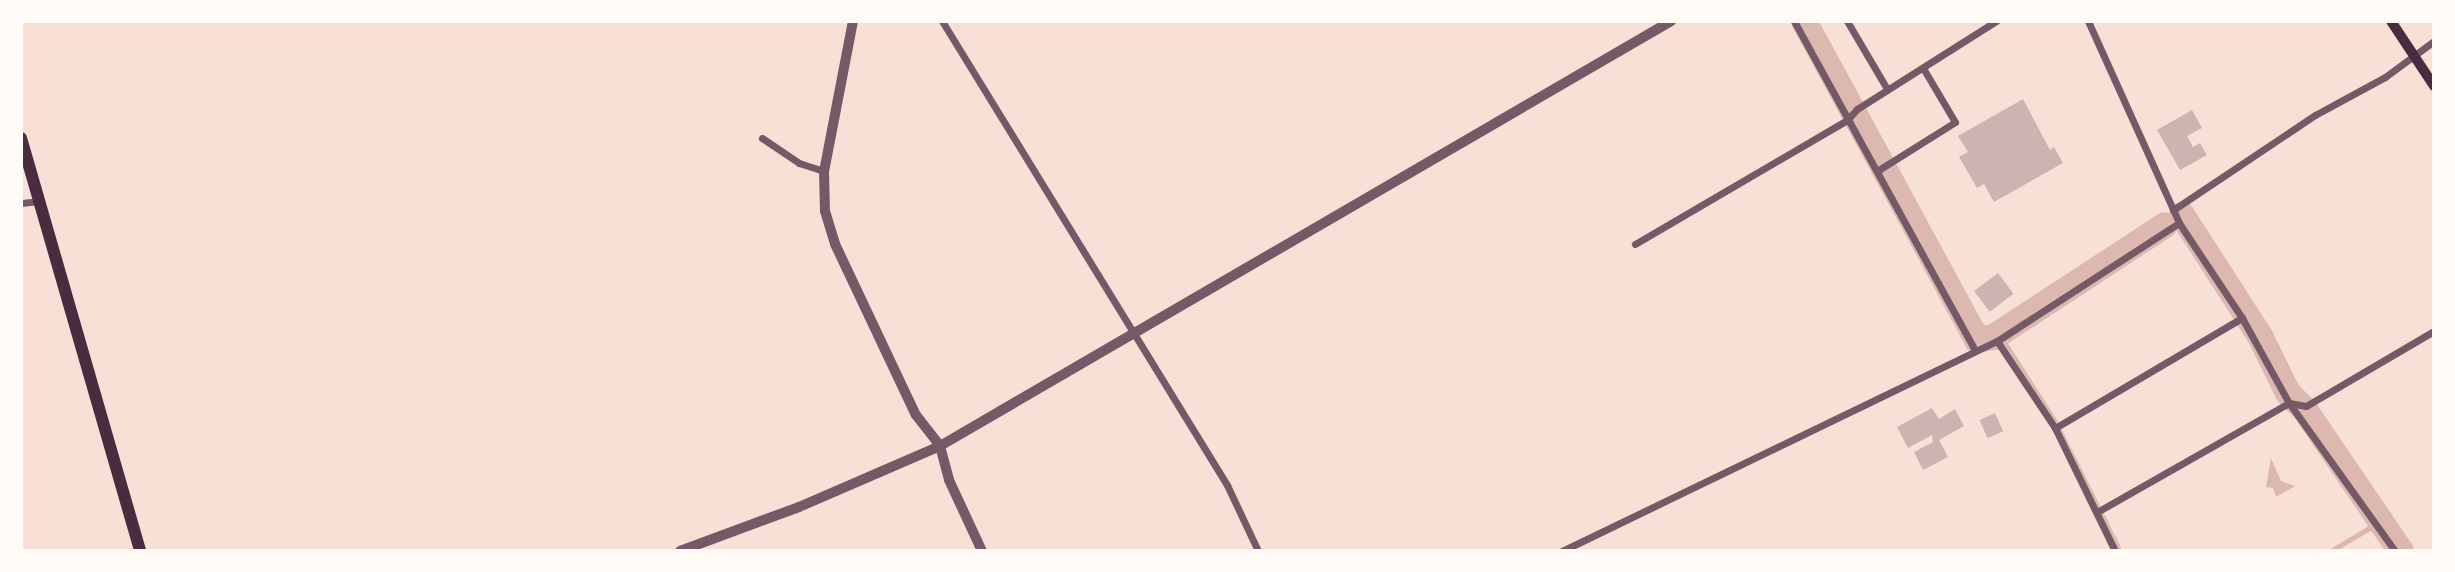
<!DOCTYPE html>
<style>
body{margin:0}
#map{position:relative;width:2455px;height:572px;overflow:hidden;background:#f7e1d7;font-family:Helvetica,sans-serif}
div>[style]{position:absolute}
.water>*{inset:0;background:#dcb8b0}
.stream>*{height:4.5px;margin:-2.25px;padding:0 2.25px;transform-origin:2.25px;border-radius:2.25px;background:#dcb8b0}
.river>*{height:26px;margin:-13px;padding:0 13px;transform-origin:13px;border-radius:13px;background:#dcb8b0}
.building>*{inset:0;background:#ccb4b1;transform-origin:0 0}
.minor>*{height:7px;margin:-3.5px;padding:0 3.5px;transform-origin:3.5px;border-radius:3.5px;background:#755966}
.tertiary>*{height:10px;margin:-5px;padding:0 5px;transform-origin:5px;border-radius:5px;background:#755966}
.secondary>*{height:10px;margin:-5px;padding:0 5px;transform-origin:5px;border-radius:5px;background:#4a2c40}
.trunk>*{height:12px;margin:-6px;padding:0 6px;transform-origin:6px;border-radius:6px;background:#4a2c40}
span{translate:-50% -50%;white-space:nowrap;text-align:center;line-height:1.15;-webkit-text-stroke:5px #fffaf5;paint-order:stroke}
.frame{position:absolute;inset:0;border:23px solid #fffaf5;pointer-events:none}
</style>
<div id="map">
<div class="water">
<div style="clip-path:polygon(2271px 458px,2281px 481px,2295px 486px,2276px 497px,2273px 488px,2266px 487px)"></div>
</div>
<div class="stream">
<div style="left:2007px;top:346px;width:89px;rotate:57.4deg"></div>
<div style="left:2055px;top:421px;width:145px;rotate:63.4deg"></div>
<div style="left:2331px;top:551px;width:47px;rotate:-31deg"></div>
</div>
<div class="river">
<div style="left:1804px;top:21px;width:363px;rotate:61.5deg"></div>
<div style="left:1977px;top:340px;width:17px;rotate:-10deg"></div>
<div style="left:1994px;top:337px;width:204px;rotate:-33.2deg"></div>
<div style="left:2182px;top:215px;width:144px;rotate:57.2deg"></div>
<div style="left:2260px;top:336px;width:64px;rotate:63.8deg"></div>
<div style="left:2288px;top:393px;width:24px;rotate:45deg"></div>
<div style="left:2305px;top:410px;width:171px;rotate:55.8deg"></div>
</div>
<div class="building">
<div style="clip-path:polygon(2023px 99px,2050px 150px,2054px 147px,2063px 163px,1994px 202px,1984px 184px,1977px 188px,1959px 157px,1968px 152px,1958px 136px)"></div>
<div style="clip-path:polygon(2192px 110px,2202px 128px,2187px 136px,2193px 147px,2200px 143px,2207px 155px,2180px 170px,2157px 130px)"></div>
<div style="left:1998px;top:273px;width:26px;height:30px;rotate:53deg"></div>
<div style="clip-path:polygon(1932px 408px,1939px 419px,1955px 409px,1964px 426px,1939px 440px,1948px 457px,1923px 470px,1914px 452px,1933px 442px,1932px 435px,1908px 448px,1897px 427px)"></div>
<div style="left:1995px;top:413px;width:20px;height:17px;rotate:66deg"></div>
</div>
<div class="minor">
<div style="left:942px;top:21px;width:545px;rotate:58.44deg"></div>
<div style="left:1227px;top:485px;width:73px;rotate:64.8deg"></div>
<div style="left:1794px;top:21px;width:374px;rotate:61.2deg"></div>
<div style="left:1847px;top:21px;width:79px;rotate:59.5deg"></div>
<div style="left:2088px;top:21px;width:222px;rotate:65.7deg"></div>
<div style="left:2179px;top:223px;width:114px;rotate:56.4deg"></div>
<div style="left:2242px;top:318px;width:97px;rotate:61.1deg"></div>
<div style="left:2289px;top:403px;width:182px;rotate:54.4deg"></div>
<div style="left:762px;top:138px;width:45px;rotate:34deg"></div>
<div style="left:799px;top:163px;width:26px;rotate:18deg"></div>
<div style="left:1877px;top:171px;width:92px;rotate:-32.1deg"></div>
<div style="left:1955px;top:122px;width:63px;rotate:-120.7deg"></div>
<div style="left:21px;top:203px;width:18px;rotate:-6deg"></div>
<div style="left:2173px;top:210px;width:171px;rotate:-33.8deg"></div>
<div style="left:2315px;top:115px;width:80px;rotate:-28.5deg"></div>
<div style="left:2385px;top:77px;width:61px;rotate:-36.3deg"></div>
<div style="left:1635px;top:244px;width:246px;rotate:-30.3deg"></div>
<div style="left:1847px;top:120px;width:15px;rotate:-48deg"></div>
<div style="left:1857px;top:109px;width:165px;rotate:-32.3deg"></div>
<div style="left:1997px;top:341px;width:105px;rotate:56.3deg"></div>
<div style="left:2055px;top:428px;width:137px;rotate:64deg"></div>
<div style="left:2289px;top:403px;width:17px;rotate:10deg"></div>
<div style="left:2306px;top:406px;width:148px;rotate:-30.4deg"></div>
<div style="left:2055px;top:428px;width:217px;rotate:-30.5deg"></div>
<div style="left:2097px;top:512px;width:221px;rotate:-29.6deg"></div>
<div style="left:1562px;top:551px;width:483px;rotate:-25.8deg"></div>
<div style="left:1997px;top:341px;width:217px;rotate:-33deg"></div>
</div>
<div class="tertiary">
<div style="left:853px;top:21px;width:153px;rotate:100.9deg"></div>
<div style="left:824px;top:171px;width:40px;rotate:88.6deg"></div>
<div style="left:825px;top:211px;width:34px;rotate:73deg"></div>
<div style="left:835px;top:244px;width:189px;rotate:64.7deg"></div>
<div style="left:916px;top:415px;width:39px;rotate:52deg"></div>
<div style="left:940px;top:446px;width:35px;rotate:75deg"></div>
<div style="left:949px;top:480px;width:78px;rotate:65.1deg"></div>
<div style="left:680px;top:551px;width:127px;rotate:-20.3deg"></div>
<div style="left:799px;top:507px;width:154px;rotate:-23.4deg"></div>
<div style="left:940px;top:446px;width:846px;rotate:-30.17deg"></div>
</div>
<div class="secondary">
<div style="left:2391px;top:21px;width:78px;rotate:56.5deg"></div>
</div>
<div class="trunk">
<div style="left:21px;top:138px;width:430px;rotate:73.9deg"></div>
</div>
<div class="frame"></div>
</div>
